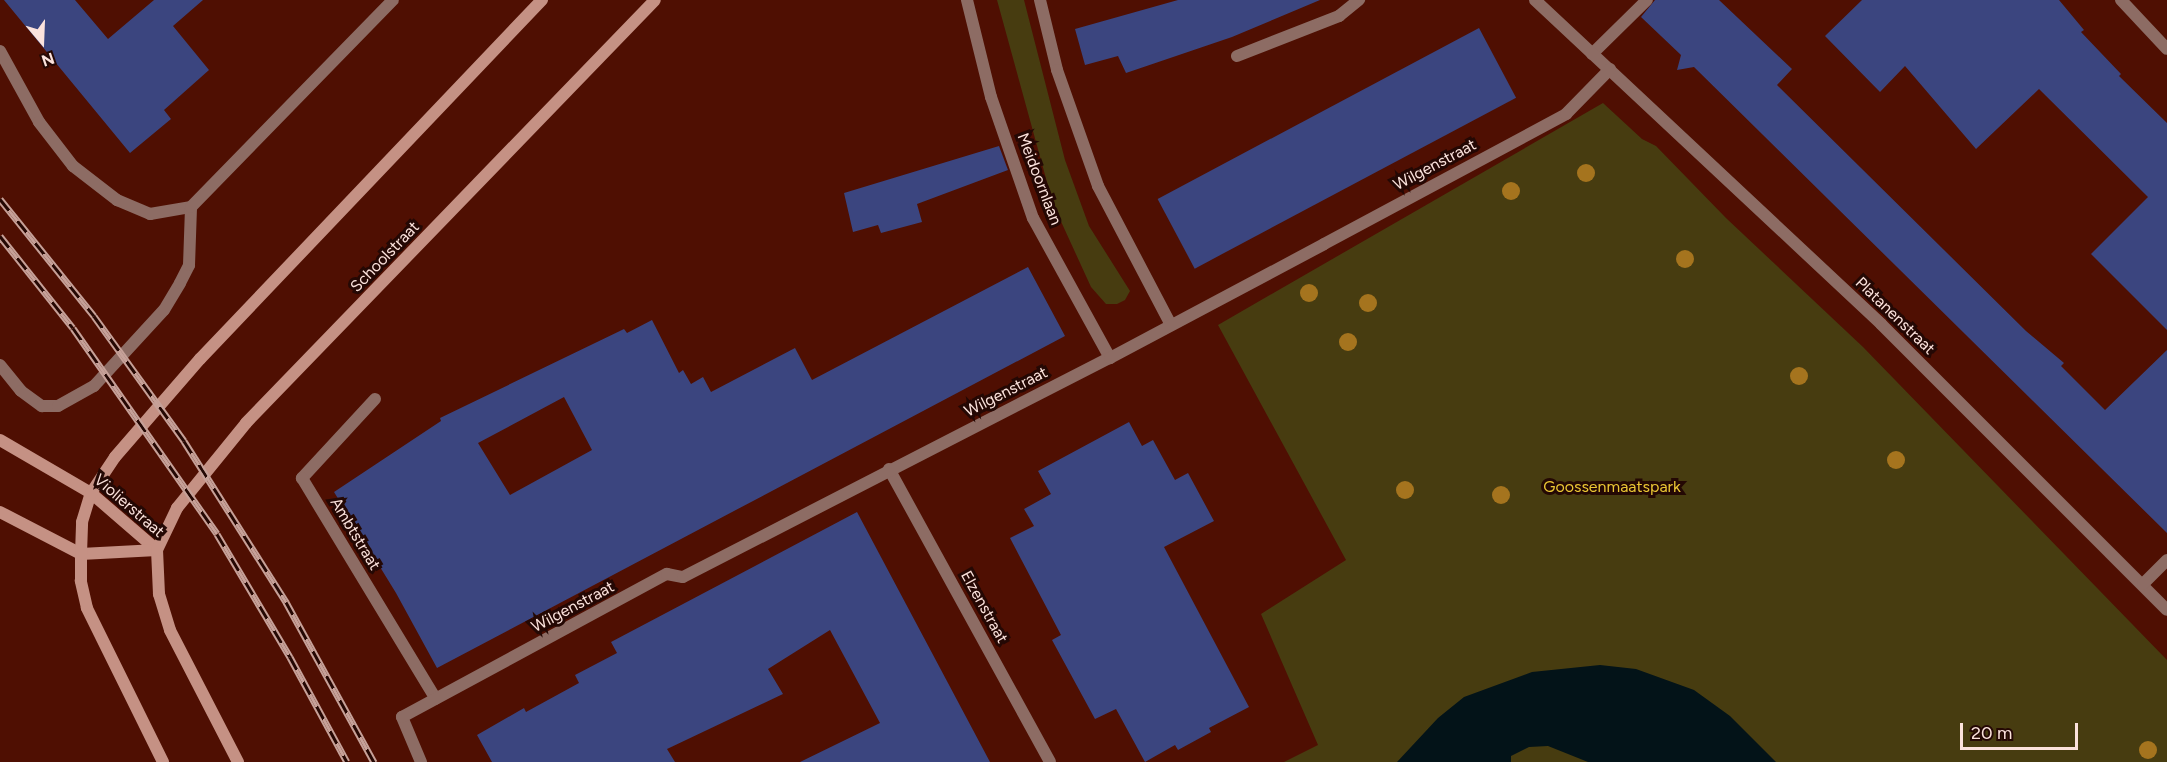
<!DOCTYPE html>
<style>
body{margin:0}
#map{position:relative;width:2167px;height:762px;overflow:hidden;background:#4f0f02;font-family:Figtree,sans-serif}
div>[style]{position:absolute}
.green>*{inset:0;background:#473c10}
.water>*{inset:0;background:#031318}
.building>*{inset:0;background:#3b457f;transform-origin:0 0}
.lane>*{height:12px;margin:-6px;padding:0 6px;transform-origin:6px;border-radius:6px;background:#8d6c64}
.street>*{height:12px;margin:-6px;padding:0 6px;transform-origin:6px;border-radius:6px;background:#8d6c64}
.secondary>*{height:12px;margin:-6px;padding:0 6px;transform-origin:6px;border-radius:6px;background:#c59184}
.rail>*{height:7px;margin-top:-3.5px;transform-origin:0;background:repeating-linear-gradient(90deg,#240804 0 14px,#c6a199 0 28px);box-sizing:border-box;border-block:2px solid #c6a199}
.trees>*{width:18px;height:18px;margin:-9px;border-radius:50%;background:#a5741e}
span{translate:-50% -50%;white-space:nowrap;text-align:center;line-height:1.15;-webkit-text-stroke:6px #240804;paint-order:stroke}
.street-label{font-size:16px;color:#fbe2dc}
.park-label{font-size:16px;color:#ebc734}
.north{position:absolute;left:12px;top:12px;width:60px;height:60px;-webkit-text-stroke:4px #240804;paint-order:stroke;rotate:161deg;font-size:16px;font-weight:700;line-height:24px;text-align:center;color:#fbe2dc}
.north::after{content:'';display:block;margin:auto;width:21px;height:27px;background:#fbe2dc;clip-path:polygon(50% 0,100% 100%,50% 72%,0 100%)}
.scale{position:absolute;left:1960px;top:723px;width:118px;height:27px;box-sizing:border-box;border:3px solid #fbe2dc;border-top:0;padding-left:8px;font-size:18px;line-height:21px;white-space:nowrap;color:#fbe2dc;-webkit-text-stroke:4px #240804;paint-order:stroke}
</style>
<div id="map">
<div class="green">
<div style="clip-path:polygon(997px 0,1024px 0,1065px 160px,1089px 226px,1130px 291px,1125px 300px,1117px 304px,1106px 304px,1091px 287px,1053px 204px)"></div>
<div style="clip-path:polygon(1603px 103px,1642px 139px,1656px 146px,1726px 218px,1863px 347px,2167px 660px,2167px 762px,1284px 762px,1318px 745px,1261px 614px,1346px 560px,1218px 325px)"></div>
</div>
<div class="water">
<div style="clip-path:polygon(1600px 665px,1636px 669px,1694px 690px,1730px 716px,1776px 762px,1588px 762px,1548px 746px,1529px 747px,1511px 756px,1511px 762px,1397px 762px,1438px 718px,1464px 697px,1532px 672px)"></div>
</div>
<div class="building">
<div style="clip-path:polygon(4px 0,75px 0,108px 39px,154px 0,203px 0,173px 26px,209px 70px,164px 110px,171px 119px,130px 153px)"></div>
<div style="clip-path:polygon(1178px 0,1320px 0,1232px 37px,1126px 73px,1118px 56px,1085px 65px,1075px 29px)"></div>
<div style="clip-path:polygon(1655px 0,1719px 0,1792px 69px,1777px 85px,2026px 331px,2064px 363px,2061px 366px,2105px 410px,2167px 350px,2167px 533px,1694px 67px,1677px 70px,1681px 55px,1641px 17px)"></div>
<div style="clip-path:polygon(1862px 0,2059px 0,2084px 30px,2081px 32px,2121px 74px,2119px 76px,2167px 123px,2167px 330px,2091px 254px,2148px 197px,2039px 89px,1976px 149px,1905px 66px,1880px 92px,1825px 36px)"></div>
<div style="left:1479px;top:28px;width:79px;height:364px;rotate:62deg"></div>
<div style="clip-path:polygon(999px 146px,1008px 170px,917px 204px,922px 222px,881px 233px,878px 225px,853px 232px,844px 193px)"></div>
<div style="clip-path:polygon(evenodd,1028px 267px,1065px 336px,437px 668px,396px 593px,334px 492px,441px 421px,440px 418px,624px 329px,627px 333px,652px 320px,679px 373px,683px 370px,691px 384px,703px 377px,711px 392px,795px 348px,812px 380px,1028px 267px,564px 397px,592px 450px,510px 495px,478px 443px,564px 397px)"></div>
<div style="clip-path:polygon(1129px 422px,1142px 446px,1153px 440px,1175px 480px,1188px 473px,1214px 521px,1164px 547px,1249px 707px,1209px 728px,1211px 732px,1178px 750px,1175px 745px,1145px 762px,1116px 709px,1095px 719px,1052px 640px,1061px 635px,1010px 538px,1034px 526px,1024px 509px,1051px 494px,1038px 471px)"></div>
<div style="clip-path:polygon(857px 512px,990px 762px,800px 762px,880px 723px,830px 630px,768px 669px,783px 694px,667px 749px,675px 762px,492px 762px,477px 735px,524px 708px,526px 712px,579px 683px,575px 675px,617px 653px,611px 642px)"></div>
</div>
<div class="lane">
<div style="left:1592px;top:54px;width:77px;rotate:-44.5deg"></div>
<div style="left:1237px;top:56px;width:110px;rotate:-21.4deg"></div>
<div style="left:1339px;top:16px;width:26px;rotate:-39deg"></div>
</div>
<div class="street">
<div style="left:967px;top:0;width:100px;rotate:76.1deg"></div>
<div style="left:991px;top:97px;width:128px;rotate:70.9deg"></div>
<div style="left:1033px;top:218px;width:160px;rotate:61.2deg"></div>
<div style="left:1040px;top:0;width:72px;rotate:76.3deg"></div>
<div style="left:1057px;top:70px;width:123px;rotate:70.5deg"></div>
<div style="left:1098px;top:186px;width:157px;rotate:62.3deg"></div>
<div style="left:1535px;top:0;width:474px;rotate:43.1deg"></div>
<div style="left:1881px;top:324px;width:404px;rotate:45deg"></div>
<div style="left:2121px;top:0;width:67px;rotate:46.8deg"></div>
<div style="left:0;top:51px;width:81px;rotate:61.2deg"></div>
<div style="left:39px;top:122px;width:56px;rotate:52.3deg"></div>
<div style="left:73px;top:166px;width:56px;rotate:37.7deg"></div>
<div style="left:117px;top:200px;width:36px;rotate:23deg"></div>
<div style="left:150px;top:214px;width:42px;rotate:-9.7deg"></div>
<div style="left:0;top:365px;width:33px;rotate:51deg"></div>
<div style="left:21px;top:391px;width:26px;rotate:36deg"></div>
<div style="left:42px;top:406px;width:16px"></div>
<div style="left:58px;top:406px;width:41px;rotate:-29.1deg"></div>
<div style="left:94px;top:386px;width:103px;rotate:-47.4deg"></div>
<div style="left:164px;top:310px;width:31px;rotate:-59deg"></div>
<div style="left:180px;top:283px;width:20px;rotate:-63deg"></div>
<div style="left:189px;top:265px;width:58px;rotate:-88deg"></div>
<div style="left:191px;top:207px;width:289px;rotate:-45.7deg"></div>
<div style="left:375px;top:399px;width:108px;rotate:132.7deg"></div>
<div style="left:302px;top:478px;width:258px;rotate:58.8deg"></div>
<div style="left:889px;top:469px;width:334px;rotate:61.2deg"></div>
<div style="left:2143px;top:584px;width:34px;rotate:-45deg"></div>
<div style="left:421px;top:762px;width:49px;rotate:-112.9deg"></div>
<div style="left:402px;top:717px;width:301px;rotate:-28.4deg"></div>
<div style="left:667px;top:574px;width:16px;rotate:11deg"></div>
<div style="left:683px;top:577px;width:480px;rotate:-27.2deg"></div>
<div style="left:1110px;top:358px;width:242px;rotate:-28deg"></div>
<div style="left:1324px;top:244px;width:275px;rotate:-28.2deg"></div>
<div style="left:1566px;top:114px;width:63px;rotate:-45.6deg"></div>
</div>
<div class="secondary">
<div style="left:0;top:440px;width:105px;rotate:30.2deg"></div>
<div style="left:91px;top:493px;width:87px;rotate:40.8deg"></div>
<div style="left:0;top:512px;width:91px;rotate:27.4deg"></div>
<div style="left:81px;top:554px;width:76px;rotate:-3deg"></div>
<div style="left:163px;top:762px;width:172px;rotate:-116.3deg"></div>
<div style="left:87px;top:608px;width:28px;rotate:-103deg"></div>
<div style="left:81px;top:581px;width:27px;rotate:-90deg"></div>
<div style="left:81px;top:554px;width:32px;rotate:-88deg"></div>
<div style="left:82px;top:522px;width:30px;rotate:-73deg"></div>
<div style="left:91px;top:493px;width:43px;rotate:-56.3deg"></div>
<div style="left:115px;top:457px;width:130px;rotate:-49.1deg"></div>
<div style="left:200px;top:359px;width:496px;rotate:-46.4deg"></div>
<div style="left:238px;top:762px;width:148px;rotate:-117.3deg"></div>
<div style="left:170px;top:630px;width:38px;rotate:-107deg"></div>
<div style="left:159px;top:594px;width:44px;rotate:-92.6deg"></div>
<div style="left:157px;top:550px;width:47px;rotate:-64.5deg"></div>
<div style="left:177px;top:508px;width:109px;rotate:-50.9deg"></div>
<div style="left:246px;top:423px;width:588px;rotate:-45.96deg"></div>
</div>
<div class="rail">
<div style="left:0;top:199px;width:150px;rotate:51.2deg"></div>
<div style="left:94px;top:316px;width:154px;rotate:54.2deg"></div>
<div style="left:184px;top:441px;width:191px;rotate:57.6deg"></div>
<div style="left:286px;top:602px;width:183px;rotate:61.2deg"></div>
<div style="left:0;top:236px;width:117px;rotate:51.6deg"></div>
<div style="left:73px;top:328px;width:251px;rotate:55deg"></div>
<div style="left:217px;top:534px;width:143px;rotate:59.3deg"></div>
<div style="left:290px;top:657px;width:119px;rotate:61.5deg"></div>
</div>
<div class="trees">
<div style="left:1586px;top:173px"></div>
<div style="left:1511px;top:191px"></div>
<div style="left:1685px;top:259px"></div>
<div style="left:1309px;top:293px"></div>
<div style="left:1368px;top:303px"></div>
<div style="left:1348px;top:342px"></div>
<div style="left:1799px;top:376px"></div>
<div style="left:1896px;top:460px"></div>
<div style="left:1405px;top:490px"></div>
<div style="left:1501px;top:495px"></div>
<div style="left:2148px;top:750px"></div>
</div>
<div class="street-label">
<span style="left:1435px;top:165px;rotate:-28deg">Wilgenstraat</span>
<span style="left:1039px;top:179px;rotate:69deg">Meidoornlaan</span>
<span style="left:385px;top:257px;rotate:-46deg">Schoolstraat</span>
<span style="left:1895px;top:316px;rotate:44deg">Platanenstraat</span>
<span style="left:1006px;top:392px;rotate:-27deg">Wilgenstraat</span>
<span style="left:129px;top:506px;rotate:41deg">Violierstraat</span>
<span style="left:355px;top:534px;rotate:59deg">Ambtstraat</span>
<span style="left:573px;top:607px;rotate:-28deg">Wilgenstraat</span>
<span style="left:984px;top:607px;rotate:61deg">Elzenstraat</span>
</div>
<div class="park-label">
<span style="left:1612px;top:487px">Goossenmaatspark</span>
</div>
<div class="north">N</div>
<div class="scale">20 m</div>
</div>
